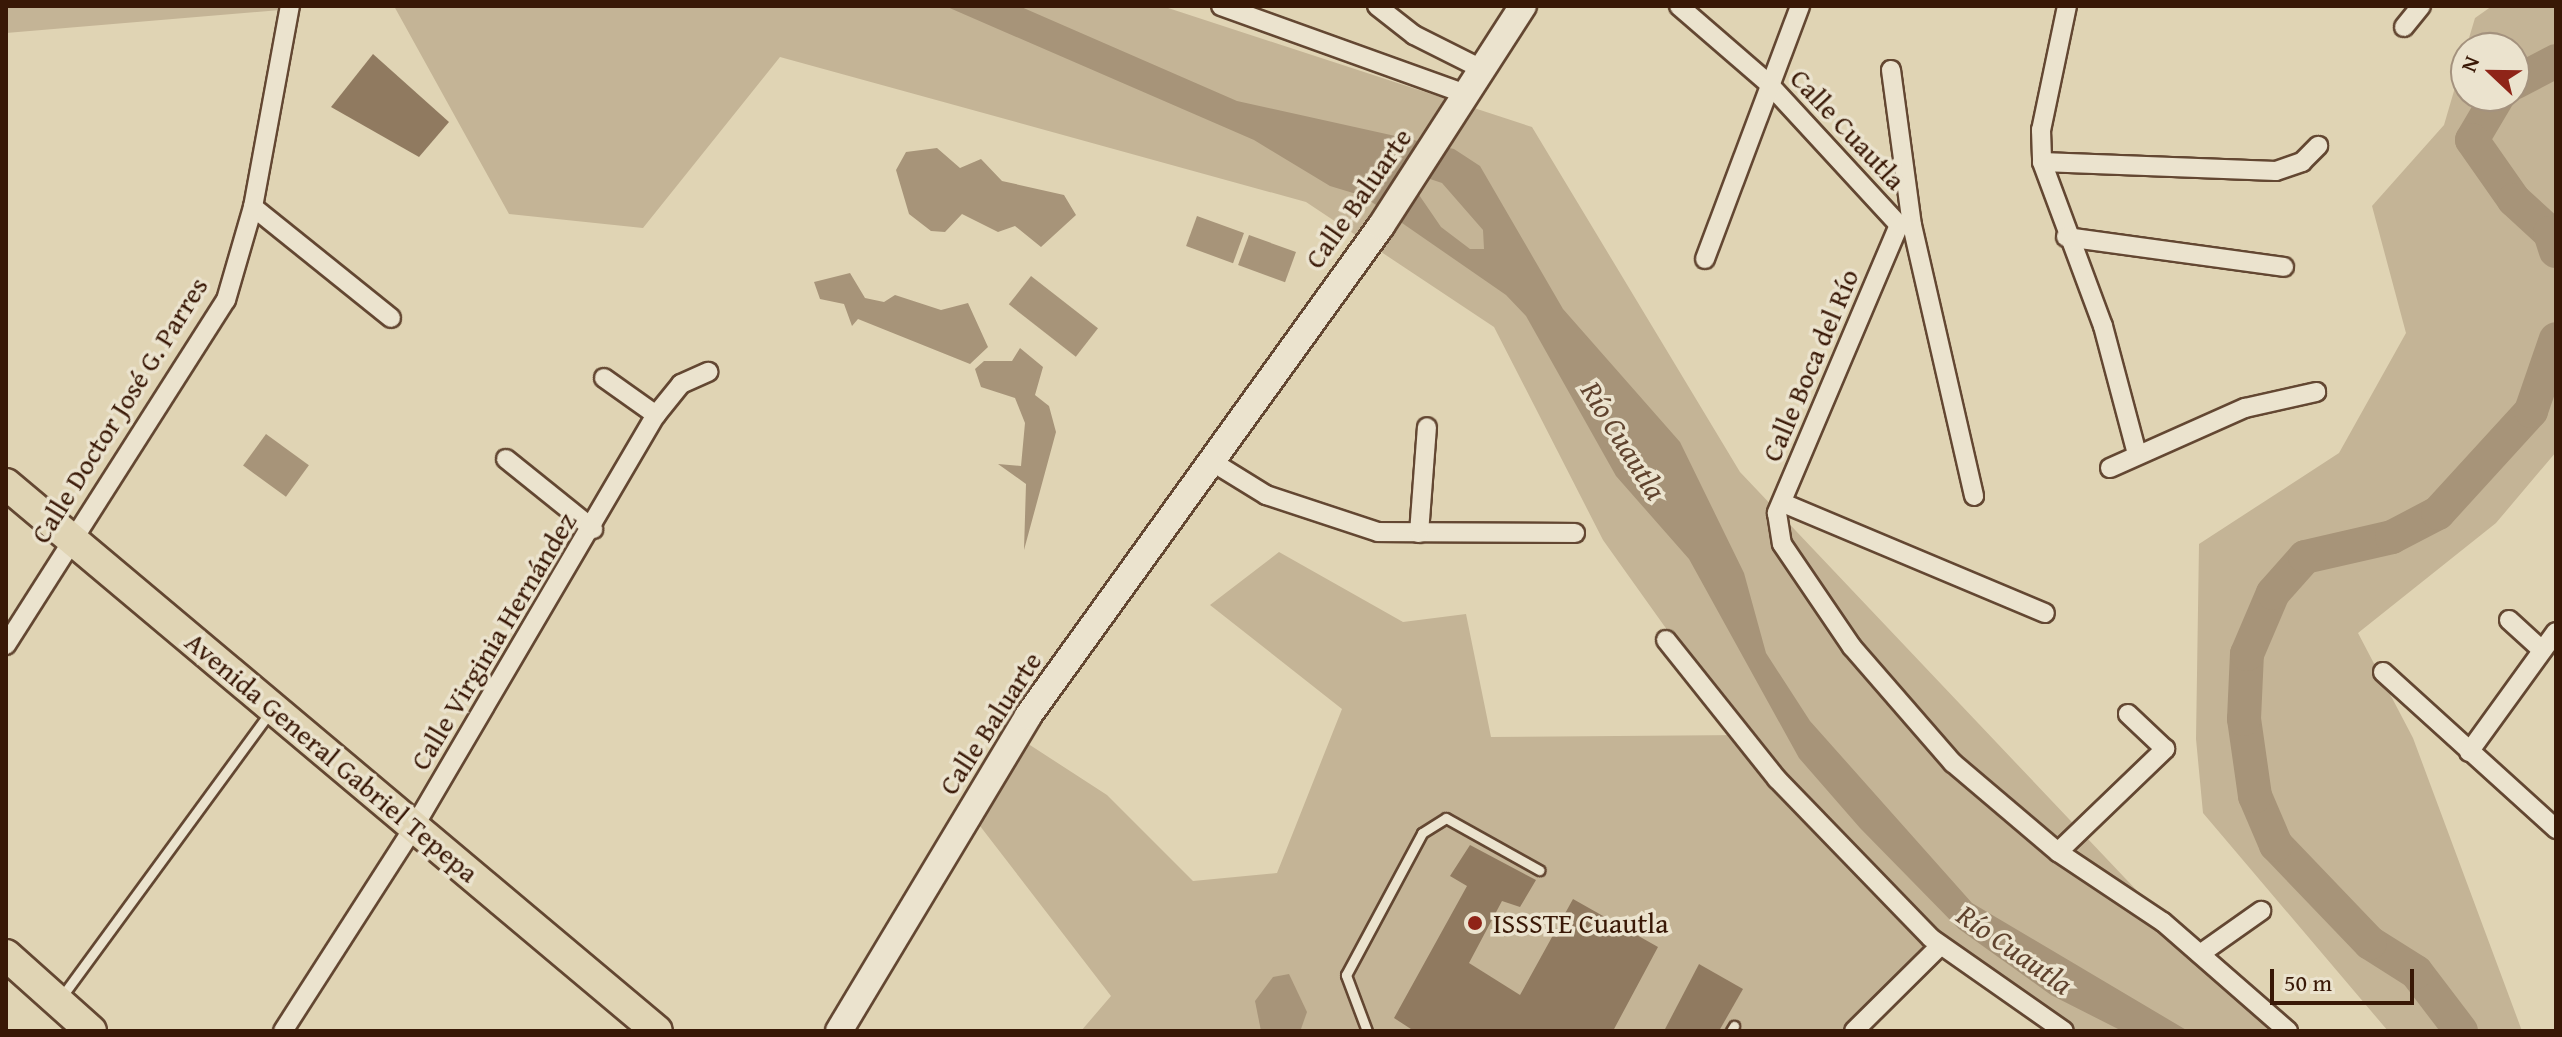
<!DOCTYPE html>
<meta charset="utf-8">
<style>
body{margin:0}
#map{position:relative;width:2562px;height:1037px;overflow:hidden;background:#e0d4b4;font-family:"Gentium Book Plus",serif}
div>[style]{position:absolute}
.green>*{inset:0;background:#c4b496}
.water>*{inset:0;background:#a79479;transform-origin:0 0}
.river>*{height:34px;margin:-17px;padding:0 17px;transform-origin:17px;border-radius:17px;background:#a79479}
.building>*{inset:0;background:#907a60}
.roads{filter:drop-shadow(2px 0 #634732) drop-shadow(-2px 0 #634732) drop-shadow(0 2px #634732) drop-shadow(0 -2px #634732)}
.lane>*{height:9px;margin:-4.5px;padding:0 4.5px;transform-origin:4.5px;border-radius:4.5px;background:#ebe3ce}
.street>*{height:18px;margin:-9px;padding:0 9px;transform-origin:9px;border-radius:9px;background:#ebe3ce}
.secondary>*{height:26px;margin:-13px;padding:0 13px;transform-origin:13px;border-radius:13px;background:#ebe3ce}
.primary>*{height:30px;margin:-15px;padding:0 15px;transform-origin:15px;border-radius:15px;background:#e0d4b4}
.dots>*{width:22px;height:22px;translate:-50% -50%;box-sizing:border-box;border:4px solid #ebe3ce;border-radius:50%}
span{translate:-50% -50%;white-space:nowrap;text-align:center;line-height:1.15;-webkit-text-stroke:7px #ebe3ce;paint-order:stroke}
.street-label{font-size:28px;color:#391806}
.poi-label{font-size:28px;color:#391806}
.left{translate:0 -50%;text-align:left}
.water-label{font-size:30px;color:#60432e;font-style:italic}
.frame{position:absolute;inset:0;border:8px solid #391806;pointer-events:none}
.north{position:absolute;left:2450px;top:32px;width:80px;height:80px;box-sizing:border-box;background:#ebe3ce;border:2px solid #a4927e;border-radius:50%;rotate:292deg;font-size:22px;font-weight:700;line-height:32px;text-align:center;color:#391806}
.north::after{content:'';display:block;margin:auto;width:28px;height:36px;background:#8f2418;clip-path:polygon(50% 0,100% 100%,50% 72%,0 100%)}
.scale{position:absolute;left:2270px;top:969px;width:144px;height:36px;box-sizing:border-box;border:4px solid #391806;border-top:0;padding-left:10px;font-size:24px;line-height:28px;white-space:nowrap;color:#391806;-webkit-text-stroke:6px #ebe3ce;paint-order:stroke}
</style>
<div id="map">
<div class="green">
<div style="clip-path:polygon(6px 6px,327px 6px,6px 33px)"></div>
<div style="clip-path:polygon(394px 6px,1162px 6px,1532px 127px,1740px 472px,2270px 1031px,2064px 1031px,1932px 938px,1857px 1031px,1081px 1031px,1111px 996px,970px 813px,1016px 736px,1107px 795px,1193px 881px,1277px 873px,1342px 709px,1210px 605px,1279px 552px,1403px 622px,1466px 614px,1491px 737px,1742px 735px,1603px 540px,1494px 327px,1306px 202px,780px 57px,643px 228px,509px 214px)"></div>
<div style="clip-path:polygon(2492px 6px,2556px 6px,2556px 452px,2496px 523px,2358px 633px,2413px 738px,2522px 1031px,2388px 1031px,2203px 813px,2196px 739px,2199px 544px,2339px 453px,2406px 333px,2372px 206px,2444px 125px,2466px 50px,2466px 96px,2514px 96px,2514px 48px,2466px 48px,2475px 18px)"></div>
</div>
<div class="water">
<div style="clip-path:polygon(evenodd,945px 6px,1019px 6px,1237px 101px,1454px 149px,1480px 166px,1563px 309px,1680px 442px,1744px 573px,1766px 653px,1810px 721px,1972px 903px,2188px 1031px,2122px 1031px,2051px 995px,1959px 929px,1860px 828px,1799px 758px,1689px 559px,1616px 476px,1526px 316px,1506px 295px,1363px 196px,1330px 186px,1254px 140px,945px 6px,1427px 178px,1442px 183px,1483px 230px,1484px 249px,1470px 249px,1441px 227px,1415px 189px,1427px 178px)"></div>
<div style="clip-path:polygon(937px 148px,960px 168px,981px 159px,1002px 181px,1064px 195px,1076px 215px,1041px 247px,1015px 226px,998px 232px,962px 214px,945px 232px,931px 231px,909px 214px,896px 170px,906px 152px)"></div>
<div style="left:1197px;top:216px;width:50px;height:32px;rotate:20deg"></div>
<div style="left:1249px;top:235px;width:50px;height:32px;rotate:20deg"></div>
<div style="clip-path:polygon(850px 273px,865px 298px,884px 302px,895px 295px,941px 310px,968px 303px,988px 347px,970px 364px,858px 319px,852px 326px,844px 304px,820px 299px,814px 282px)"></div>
<div style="left:1031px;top:276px;width:85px;height:36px;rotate:38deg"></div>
<div style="clip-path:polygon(1020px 348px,1043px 367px,1035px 395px,1049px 406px,1056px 432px,1024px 550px,1026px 484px,998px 464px,1021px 466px,1025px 423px,1015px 398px,981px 387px,975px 369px,984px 361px,1012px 361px)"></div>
<div style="left:266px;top:434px;width:53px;height:39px;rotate:36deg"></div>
<div style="clip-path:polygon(1289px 974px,1307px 1012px,1301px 1029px,1261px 1031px,1255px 1001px,1273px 977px)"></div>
</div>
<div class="river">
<div style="left:2514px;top:83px;width:47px;rotate:-27.6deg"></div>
<div style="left:2498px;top:96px;width:51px;rotate:120.6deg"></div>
<div style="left:2472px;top:140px;width:73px;rotate:55deg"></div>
<div style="left:2514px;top:200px;width:49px;rotate:42.5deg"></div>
<div style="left:2550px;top:233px;width:19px;rotate:72deg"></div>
<div style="left:2461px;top:1031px;width:74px;rotate:-127.3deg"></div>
<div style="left:2416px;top:972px;width:54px;rotate:-147.8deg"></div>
<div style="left:2370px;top:943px;width:136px;rotate:-133.8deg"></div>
<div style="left:2276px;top:845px;width:53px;rotate:-113.2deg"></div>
<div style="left:2255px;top:796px;width:78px;rotate:-98.1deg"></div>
<div style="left:2244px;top:719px;width:65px;rotate:-87.4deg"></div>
<div style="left:2247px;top:654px;width:66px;rotate:-66.9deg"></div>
<div style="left:2273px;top:593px;width:48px;rotate:-48.4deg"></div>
<div style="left:2305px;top:557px;width:89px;rotate:-12.9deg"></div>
<div style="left:2392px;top:537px;width:52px;rotate:-27.6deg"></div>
<div style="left:2438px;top:513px;width:138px;rotate:-47.6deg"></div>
<div style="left:2531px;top:411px;width:76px;rotate:-70.9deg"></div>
</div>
<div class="building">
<div style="clip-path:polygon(373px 54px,449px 122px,419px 157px,331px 107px)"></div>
<div style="clip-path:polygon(1470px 845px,1536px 880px,1520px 907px,1502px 901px,1469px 963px,1520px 995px,1573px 899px,1658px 947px,1613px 1031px,1414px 1031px,1394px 1018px,1467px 886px,1450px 876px)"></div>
<div style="clip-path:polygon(1699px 964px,1743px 989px,1719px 1031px,1664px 1031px)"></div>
</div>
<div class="roads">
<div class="lane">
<div style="left:60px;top:999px;width:357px;rotate:-53.8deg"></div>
<div style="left:1367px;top:1031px;width:60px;rotate:-110.6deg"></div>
<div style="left:1346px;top:975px;width:161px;rotate:-61.8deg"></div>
<div style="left:1422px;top:833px;width:28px;rotate:-32deg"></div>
<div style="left:1446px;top:818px;width:107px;rotate:29.2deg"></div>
<div style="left:1731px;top:1031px;width:6px;rotate:-59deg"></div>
</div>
<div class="street">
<div style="left:1221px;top:6px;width:263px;rotate:19.8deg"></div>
<div style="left:1377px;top:6px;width:47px;rotate:38.1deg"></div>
<div style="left:1414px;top:35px;width:78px;rotate:26.6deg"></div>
<div style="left:1679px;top:6px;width:119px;rotate:40.9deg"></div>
<div style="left:1769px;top:84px;width:192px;rotate:47.3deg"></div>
<div style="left:1899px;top:225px;width:11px"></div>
<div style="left:2067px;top:6px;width:127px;rotate:101.8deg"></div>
<div style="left:2041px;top:130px;width:32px;rotate:88deg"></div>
<div style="left:2042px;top:162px;width:175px;rotate:69.6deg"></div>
<div style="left:2103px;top:326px;width:132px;rotate:75.1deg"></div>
<div style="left:2404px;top:27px;width:27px;rotate:-51deg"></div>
<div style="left:1891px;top:70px;width:156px;rotate:82.3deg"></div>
<div style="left:1912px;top:225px;width:278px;rotate:77.1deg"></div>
<div style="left:2042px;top:162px;width:234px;rotate:2.2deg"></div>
<div style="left:2276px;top:171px;width:28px;rotate:-19deg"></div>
<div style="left:2302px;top:162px;width:23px;rotate:-45deg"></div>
<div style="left:253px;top:207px;width:177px;rotate:38.8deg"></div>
<div style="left:1899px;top:225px;width:313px;rotate:113deg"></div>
<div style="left:1777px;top:513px;width:31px;rotate:81deg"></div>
<div style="left:1782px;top:544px;width:125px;rotate:55.8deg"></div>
<div style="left:1852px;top:647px;width:154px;rotate:49deg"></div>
<div style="left:1953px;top:763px;width:138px;rotate:40.3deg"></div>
<div style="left:2058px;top:852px;width:126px;rotate:33.7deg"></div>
<div style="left:2163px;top:922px;width:166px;rotate:41.1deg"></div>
<div style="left:2066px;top:237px;width:220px;rotate:7.8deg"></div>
<div style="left:1705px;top:259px;width:270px;rotate:-69.4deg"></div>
<div style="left:604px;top:378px;width:64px;rotate:35.4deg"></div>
<div style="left:506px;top:459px;width:112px;rotate:38.8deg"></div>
<div style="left:1211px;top:461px;width:65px;rotate:31.7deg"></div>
<div style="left:1266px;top:495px;width:118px;rotate:18.3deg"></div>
<div style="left:1378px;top:532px;width:197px;rotate:0.3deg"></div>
<div style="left:2110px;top:468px;width:148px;rotate:-24deg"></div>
<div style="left:2245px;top:408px;width:73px;rotate:-12.7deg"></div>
<div style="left:1783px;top:503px;width:284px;rotate:22.8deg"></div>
<div style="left:1419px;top:533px;width:106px;rotate:-85.7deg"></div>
<div style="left:2509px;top:620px;width:45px;rotate:42.3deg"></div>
<div style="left:1666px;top:640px;width:178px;rotate:51.4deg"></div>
<div style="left:1777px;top:779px;width:221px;rotate:45.9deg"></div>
<div style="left:1931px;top:938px;width:162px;rotate:35deg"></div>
<div style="left:6px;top:645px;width:409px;rotate:-57.5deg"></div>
<div style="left:226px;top:300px;width:97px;rotate:-73.8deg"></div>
<div style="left:253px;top:207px;width:204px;rotate:-79.6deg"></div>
<div style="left:2383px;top:672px;width:234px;rotate:42.2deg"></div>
<div style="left:2469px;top:752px;width:148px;rotate:-54.1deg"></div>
<div style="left:2058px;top:852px;width:149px;rotate:-43.9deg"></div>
<div style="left:2165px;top:749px;width:51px;rotate:-136.6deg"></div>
<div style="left:2200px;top:954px;width:75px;rotate:-35.2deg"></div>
<div style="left:283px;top:1031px;width:242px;rotate:-57.3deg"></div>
<div style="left:414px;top:827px;width:478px;rotate:-59.6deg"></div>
<div style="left:656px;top:415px;width:40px;rotate:-51deg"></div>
<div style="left:681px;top:384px;width:30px;rotate:-24deg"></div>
<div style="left:1854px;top:1031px;width:121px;rotate:-44.7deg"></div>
</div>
<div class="secondary">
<div style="left:839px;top:1031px;width:367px;rotate:-59deg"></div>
<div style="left:1028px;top:716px;width:604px;rotate:-54.23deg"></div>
<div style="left:1381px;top:226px;width:262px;rotate:-57.2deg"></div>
</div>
<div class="primary">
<div style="left:6px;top:484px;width:850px;rotate:40.04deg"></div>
<div style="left:6px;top:955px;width:114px;rotate:41.8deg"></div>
</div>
</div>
<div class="dots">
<div style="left:1475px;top:923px;background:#8f2418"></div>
</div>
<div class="street-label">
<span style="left:1848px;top:129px;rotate:47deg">Calle Cuautla</span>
<span style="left:1358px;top:198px;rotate:-55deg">Calle Baluarte</span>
<span style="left:1810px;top:365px;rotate:-67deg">Calle Boca del Río</span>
<span style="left:119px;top:410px;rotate:-58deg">Calle Doctor José G. Parres</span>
<span style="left:493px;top:641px;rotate:-59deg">Calle Virginia Hernández</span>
<span style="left:990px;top:723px;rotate:-57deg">Calle Baluarte</span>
<span style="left:332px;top:757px;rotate:40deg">Avenida General Gabriel Tepepa</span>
</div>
<div class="poi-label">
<span class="left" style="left:1493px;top:923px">ISSSTE Cuautla</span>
</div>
<div class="water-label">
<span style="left:1624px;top:440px;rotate:58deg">Río Cuautla</span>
<span style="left:2015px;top:949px;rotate:35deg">Río Cuautla</span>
</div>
<div class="frame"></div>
<div class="north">N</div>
<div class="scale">50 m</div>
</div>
